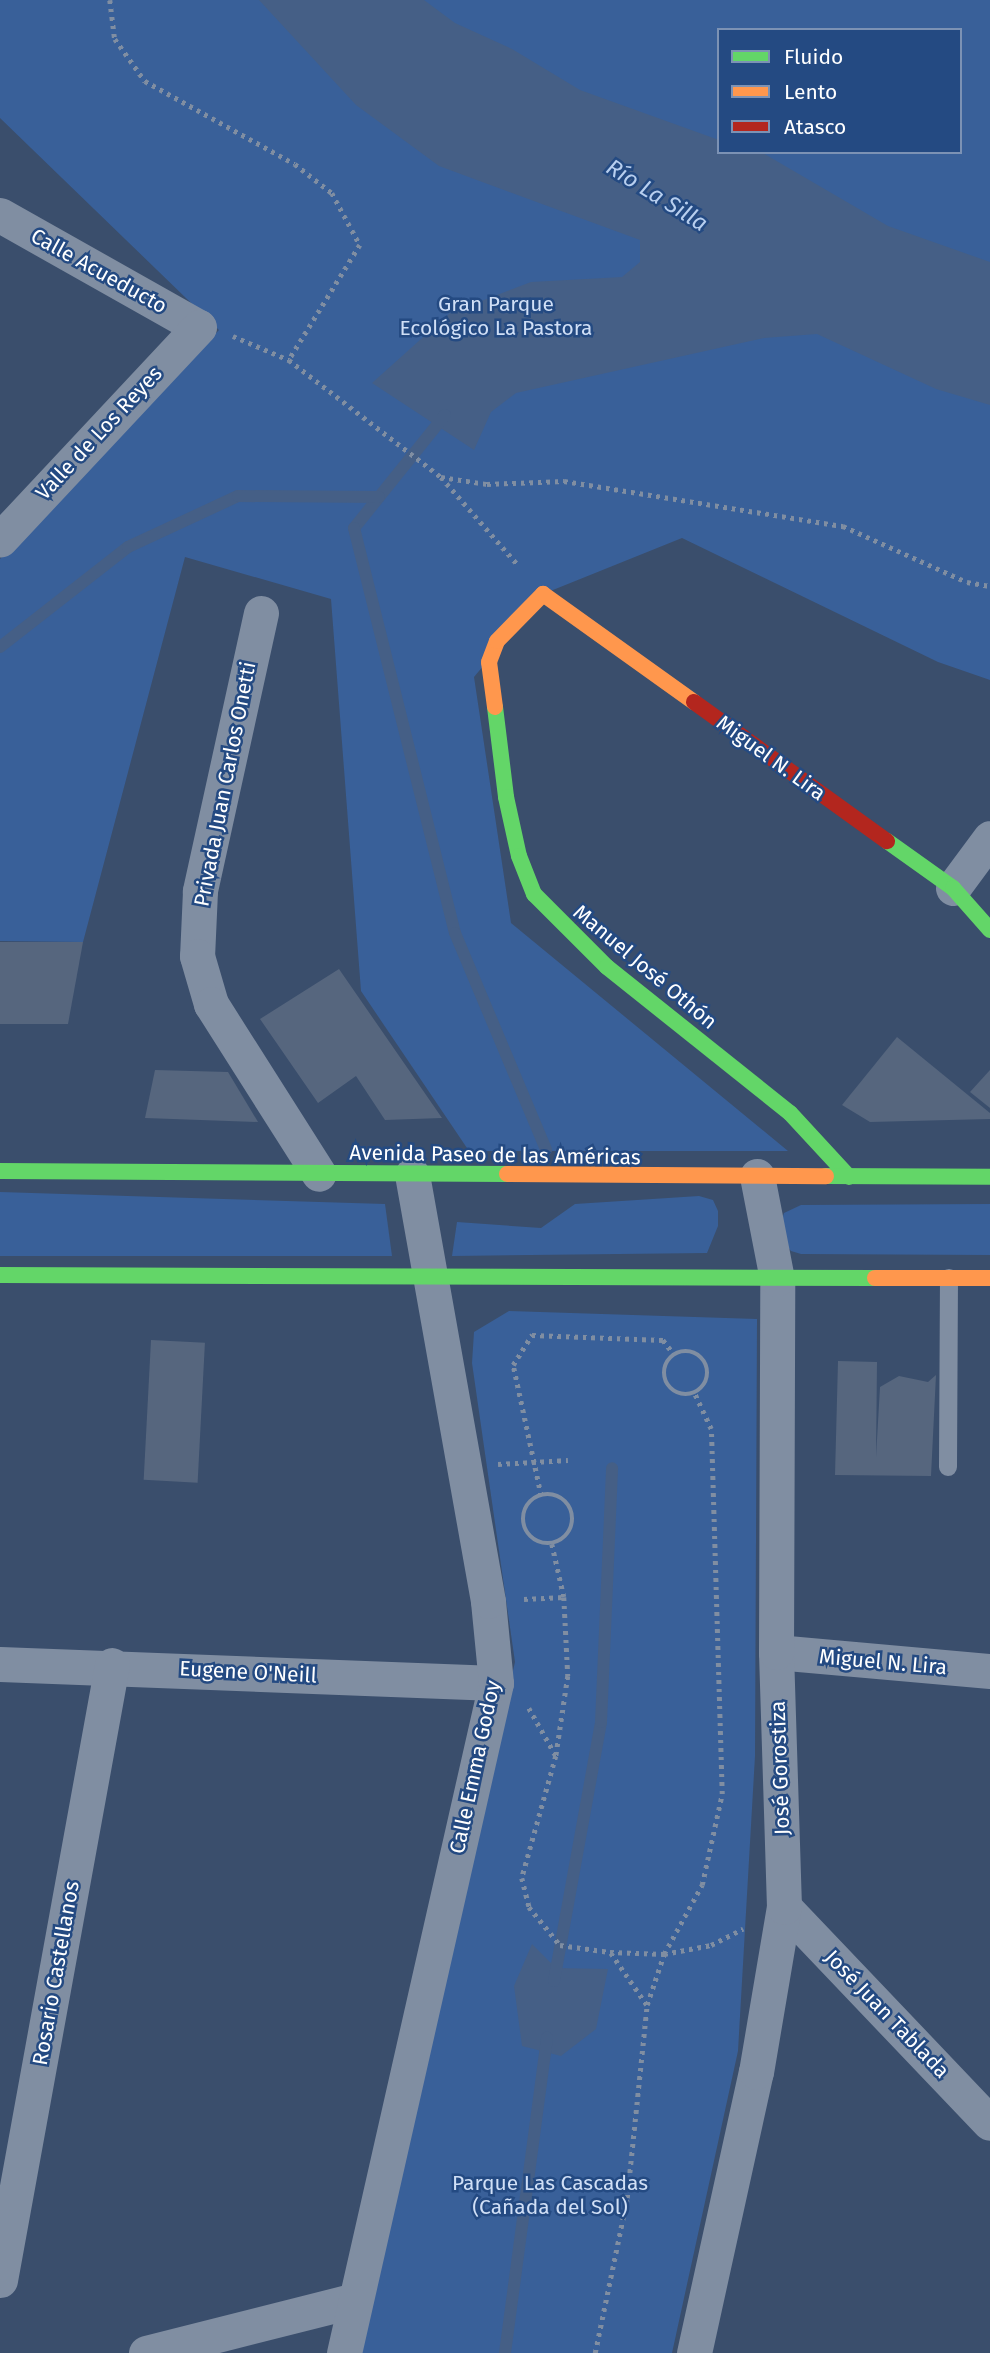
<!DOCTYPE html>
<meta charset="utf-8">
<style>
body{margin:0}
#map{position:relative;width:990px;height:2353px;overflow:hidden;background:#3a4e6c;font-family:"Fira Sans",sans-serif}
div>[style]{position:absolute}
.green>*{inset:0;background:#396099}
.water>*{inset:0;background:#455f86}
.stream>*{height:12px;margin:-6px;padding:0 6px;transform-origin:6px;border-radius:6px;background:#455f86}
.building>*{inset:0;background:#56667e;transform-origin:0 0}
.path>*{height:4.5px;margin-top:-2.25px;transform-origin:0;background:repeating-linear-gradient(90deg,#808ea2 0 3.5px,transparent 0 8.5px)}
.path>.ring{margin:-2.25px;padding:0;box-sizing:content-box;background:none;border:4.5px solid #808ea2;border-radius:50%}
.lane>*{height:18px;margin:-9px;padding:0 9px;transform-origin:9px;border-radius:9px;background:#808ea2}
.street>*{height:35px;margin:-17.5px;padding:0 17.5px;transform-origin:17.5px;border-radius:17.5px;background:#808ea2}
.fast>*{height:16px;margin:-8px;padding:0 8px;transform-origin:8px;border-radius:8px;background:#63d668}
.slow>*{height:16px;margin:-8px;padding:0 8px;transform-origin:8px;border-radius:8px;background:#ff974d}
.jam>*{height:16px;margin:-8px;padding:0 8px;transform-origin:8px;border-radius:8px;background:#b3261e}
span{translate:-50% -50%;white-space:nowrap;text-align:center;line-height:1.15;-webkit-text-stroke:5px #244a82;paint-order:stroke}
.street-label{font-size:21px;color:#fff}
.park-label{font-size:21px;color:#d0dff6}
.water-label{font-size:23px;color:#b8cfef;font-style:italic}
.legend{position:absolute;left:717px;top:28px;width:245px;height:126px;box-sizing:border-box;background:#244a82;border:2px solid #7c92b4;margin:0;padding:9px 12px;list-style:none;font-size:21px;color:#fff}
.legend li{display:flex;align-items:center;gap:14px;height:35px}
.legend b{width:35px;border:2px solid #7c92b4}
</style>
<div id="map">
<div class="green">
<div style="clip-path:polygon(evenodd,0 0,990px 0,990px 680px,938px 662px,682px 538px,543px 594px,474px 677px,511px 923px,788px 1151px,469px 1151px,361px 991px,331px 599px,185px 557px,83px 942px,0 941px,0 559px,219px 330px,0 118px,0 0,719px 30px,960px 30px,960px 152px,719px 152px,719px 30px)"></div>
<div style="clip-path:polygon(0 1192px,385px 1204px,392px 1256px,0 1256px)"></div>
<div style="clip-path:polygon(699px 1196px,713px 1200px,718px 1211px,718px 1226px,707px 1253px,452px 1256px,457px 1222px,541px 1228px,575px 1204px)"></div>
<div style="clip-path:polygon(990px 1204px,990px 1255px,801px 1254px,791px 1251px,783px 1242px,780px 1226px,784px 1213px,801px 1205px)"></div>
<div style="clip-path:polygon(509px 1311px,757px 1319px,755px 1756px,738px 2051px,672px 2353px,358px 2353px,515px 1662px,472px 1363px,474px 1332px)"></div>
</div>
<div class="water">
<div style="clip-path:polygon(259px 0,424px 0,455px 23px,512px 49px,580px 90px,719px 140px,719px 152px,761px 152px,888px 226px,990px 262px,990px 405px,936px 389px,817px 334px,764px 338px,516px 393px,491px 412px,474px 450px,372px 383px,450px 313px,531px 282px,622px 277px,640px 262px,640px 240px,439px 166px,356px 105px)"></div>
<div style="clip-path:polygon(532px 1944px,556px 1968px,608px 1969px,596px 2029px,561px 2056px,522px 2046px,514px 1986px)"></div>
</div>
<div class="stream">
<div style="left:445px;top:415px;width:145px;rotate:128.8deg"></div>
<div style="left:354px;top:528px;width:417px;rotate:76deg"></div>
<div style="left:455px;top:933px;width:235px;rotate:67.2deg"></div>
<div style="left:0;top:647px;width:162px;rotate:-38deg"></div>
<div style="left:128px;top:547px;width:121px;rotate:-24.9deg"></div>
<div style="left:238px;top:496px;width:141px;rotate:0.4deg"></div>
<div style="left:554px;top:1981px;width:263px;rotate:-79.7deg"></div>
<div style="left:601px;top:1722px;width:254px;rotate:-87.5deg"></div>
<div style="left:505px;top:2353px;width:318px;rotate:-82.4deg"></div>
</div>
<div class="building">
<div style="clip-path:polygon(0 942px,83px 942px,68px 1024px,0 1024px)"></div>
<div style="clip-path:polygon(339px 969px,442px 1118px,385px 1120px,356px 1076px,318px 1103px,260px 1019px)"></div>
<div style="clip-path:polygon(897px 1037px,990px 1113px,990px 1119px,870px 1122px,842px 1105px)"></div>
<div style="clip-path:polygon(155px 1070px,228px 1072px,258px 1122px,145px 1118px)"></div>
<div style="clip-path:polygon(990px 1070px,990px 1108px,970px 1092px)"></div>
<div style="left:151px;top:1340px;width:54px;height:140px;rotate:3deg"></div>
<div style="clip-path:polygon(838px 1361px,877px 1362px,876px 1457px,880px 1387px,899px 1376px,928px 1382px,936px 1375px,931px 1476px,835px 1475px)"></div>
</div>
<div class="path">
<div style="left:110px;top:0;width:39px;rotate:83deg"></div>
<div style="left:115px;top:39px;width:52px;rotate:54.5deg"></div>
<div style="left:145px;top:81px;width:171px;rotate:29deg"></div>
<div style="left:295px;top:164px;width:47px;rotate:38.1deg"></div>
<div style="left:332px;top:193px;width:59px;rotate:61.7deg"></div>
<div style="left:360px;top:245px;width:135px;rotate:121.7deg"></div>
<div style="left:233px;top:336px;width:61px;rotate:23.2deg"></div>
<div style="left:289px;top:360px;width:192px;rotate:37.6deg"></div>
<div style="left:441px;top:477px;width:117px;rotate:48.8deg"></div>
<div style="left:441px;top:477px;width:47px;rotate:8.7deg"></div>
<div style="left:487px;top:484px;width:77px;rotate:-2.2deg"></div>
<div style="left:564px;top:481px;width:283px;rotate:9.2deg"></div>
<div style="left:843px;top:526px;width:136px;rotate:24.3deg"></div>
<div style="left:967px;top:582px;width:23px;rotate:10deg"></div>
<div class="ring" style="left:664px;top:1351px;width:39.5px;height:39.5px"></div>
<div style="left:498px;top:1464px;width:70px;rotate:-3.3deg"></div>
<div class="ring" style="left:523px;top:1494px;width:45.5px;height:45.5px"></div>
<div style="left:541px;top:1496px;width:134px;rotate:-102.1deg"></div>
<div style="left:513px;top:1365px;width:36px;rotate:-58deg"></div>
<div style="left:532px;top:1335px;width:131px;rotate:2.2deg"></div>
<div style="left:663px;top:1340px;width:18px;rotate:52deg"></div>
<div style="left:552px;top:1544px;width:54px;rotate:77.2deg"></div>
<div style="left:564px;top:1597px;width:79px;rotate:87.1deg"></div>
<div style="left:568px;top:1676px;width:81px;rotate:98.5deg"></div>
<div style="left:556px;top:1756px;width:127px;rotate:105.6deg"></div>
<div style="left:522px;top:1878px;width:30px;rotate:76deg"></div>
<div style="left:529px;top:1907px;width:49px;rotate:50.8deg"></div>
<div style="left:560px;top:1945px;width:50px;rotate:8deg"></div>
<div style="left:610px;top:1952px;width:54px;rotate:2.1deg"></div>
<div style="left:664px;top:1954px;width:48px;rotate:-10.8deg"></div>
<div style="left:711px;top:1945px;width:36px;rotate:-27deg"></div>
<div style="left:524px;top:1599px;width:40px;rotate:-2.9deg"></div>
<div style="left:529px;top:1708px;width:55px;rotate:60.6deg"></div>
<div style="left:611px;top:1953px;width:63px;rotate:55.3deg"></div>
<div style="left:595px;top:2353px;width:158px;rotate:-78.3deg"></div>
<div style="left:627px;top:2198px;width:194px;rotate:-84.1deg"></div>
<div style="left:647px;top:2005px;width:54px;rotate:-71.6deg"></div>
<div style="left:664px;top:1954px;width:79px;rotate:-61.2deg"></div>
<div style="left:702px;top:1885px;width:93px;rotate:-77.6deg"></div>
<div style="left:722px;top:1794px;width:365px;rotate:-91.7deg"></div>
<div style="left:711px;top:1429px;width:40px;rotate:-115deg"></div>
</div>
<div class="lane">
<div style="left:948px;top:1467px;width:189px;rotate:-89.7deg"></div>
</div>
<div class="street">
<div style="left:0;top:215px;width:228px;rotate:29.4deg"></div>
<div style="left:199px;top:327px;width:291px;rotate:133.1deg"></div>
<div style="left:261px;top:613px;width:285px;rotate:102.4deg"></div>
<div style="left:200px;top:891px;width:65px;rotate:92.6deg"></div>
<div style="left:197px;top:956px;width:50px;rotate:73.7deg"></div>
<div style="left:211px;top:1004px;width:201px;rotate:57.6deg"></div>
<div style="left:953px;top:888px;width:62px;rotate:-53.5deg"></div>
<div style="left:776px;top:1652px;width:215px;rotate:5.1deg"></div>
<div style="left:0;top:1664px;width:496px;rotate:2.2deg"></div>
<div style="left:784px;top:1907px;width:298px;rotate:46.4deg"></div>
<div style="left:0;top:2280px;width:625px;rotate:-79.68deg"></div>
<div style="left:146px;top:2353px;width:216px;rotate:-14.2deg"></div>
<div style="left:344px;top:2353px;width:687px;rotate:-77.22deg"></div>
<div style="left:496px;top:1683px;width:82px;rotate:-95.6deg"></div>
<div style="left:488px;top:1601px;width:433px;rotate:-100.1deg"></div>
<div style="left:694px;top:2353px;width:288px;rotate:-77.6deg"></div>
<div style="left:756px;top:2072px;width:167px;rotate:-80.4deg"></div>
<div style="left:784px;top:1907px;width:255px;rotate:-91.8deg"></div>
<div style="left:776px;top:1652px;width:373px;rotate:-89.8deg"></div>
<div style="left:777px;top:1279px;width:105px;rotate:-101deg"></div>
</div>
<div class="fast">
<div style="left:495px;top:707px;width:91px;rotate:83deg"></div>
<div style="left:506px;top:797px;width:60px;rotate:77.6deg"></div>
<div style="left:519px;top:856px;width:41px;rotate:68.5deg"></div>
<div style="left:534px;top:894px;width:103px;rotate:45deg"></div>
<div style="left:607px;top:967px;width:234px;rotate:38.6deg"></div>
<div style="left:790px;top:1113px;width:87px;rotate:47.3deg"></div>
<div style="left:887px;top:841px;width:81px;rotate:35.5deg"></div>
<div style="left:953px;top:888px;width:56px;rotate:48.6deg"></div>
<div style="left:0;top:1171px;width:507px;rotate:0.34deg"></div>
<div style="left:826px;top:1176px;width:164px;rotate:0.3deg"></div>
<div style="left:0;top:1275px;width:875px;rotate:0.2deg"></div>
</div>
<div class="slow">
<div style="left:495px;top:707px;width:45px;rotate:-97.6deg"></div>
<div style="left:489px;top:662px;width:22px;rotate:-69deg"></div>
<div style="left:497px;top:641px;width:66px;rotate:-45.6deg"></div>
<div style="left:543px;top:594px;width:186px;rotate:35.6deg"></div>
<div style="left:507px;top:1174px;width:319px;rotate:0.4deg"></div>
<div style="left:875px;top:1278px;width:115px"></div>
</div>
<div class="jam">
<div style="left:694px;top:702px;width:238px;rotate:35.8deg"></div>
</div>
<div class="street-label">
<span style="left:99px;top:271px;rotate:29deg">Calle Acueducto</span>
<span style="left:99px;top:433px;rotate:-47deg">Valle de Los Reyes</span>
<span style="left:771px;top:758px;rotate:36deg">Miguel N. Lira</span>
<span style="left:225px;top:784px;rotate:-79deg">Privada Juan Carlos Onetti</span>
<span style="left:645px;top:967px;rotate:40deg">Manuel José Othón</span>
<span style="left:495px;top:1155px;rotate:1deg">Avenida Paseo de las Américas</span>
<span style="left:883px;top:1662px;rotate:5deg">Miguel N. Lira</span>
<span style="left:248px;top:1672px;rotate:3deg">Eugene O'Neill</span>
<span style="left:475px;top:1767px;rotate:-78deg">Calle Emma Godoy</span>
<span style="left:780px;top:1768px;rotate:-92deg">José Gorostiza</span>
<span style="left:56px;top:1973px;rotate:-80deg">Rosario Castellanos</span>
<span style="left:887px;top:2014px;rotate:46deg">José Juan Tablada</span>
</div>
<div class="park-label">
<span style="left:496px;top:316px">Gran Parque<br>Ecológico La Pastora</span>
<span style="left:550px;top:2195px">Parque Las Cascadas<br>(Cañada del Sol)</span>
</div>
<div class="water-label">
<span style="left:657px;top:195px;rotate:32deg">Río La Silla</span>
</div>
<ul class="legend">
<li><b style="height:9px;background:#63d668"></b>Fluido</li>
<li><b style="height:9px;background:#ff974d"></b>Lento</li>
<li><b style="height:9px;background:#b3261e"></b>Atasco</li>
</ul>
</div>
